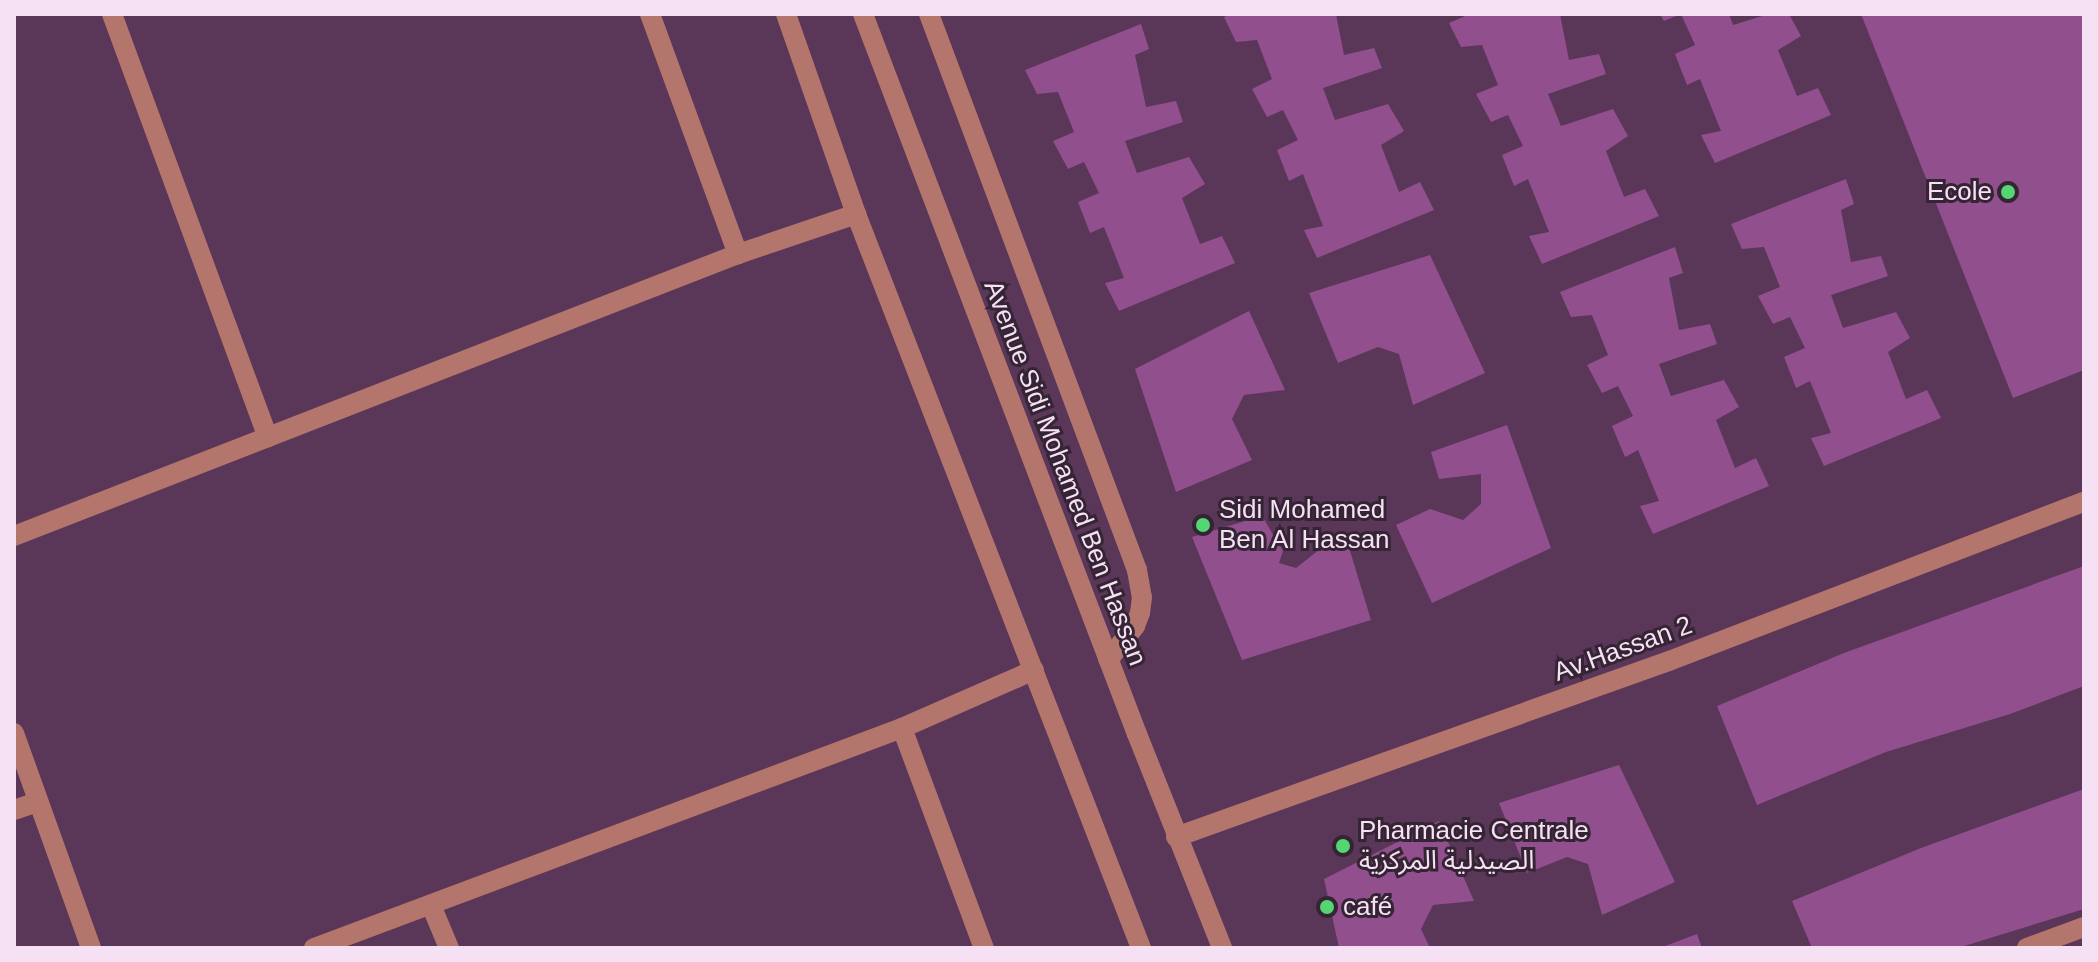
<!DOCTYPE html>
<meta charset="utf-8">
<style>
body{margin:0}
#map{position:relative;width:2098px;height:962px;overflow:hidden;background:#5a3658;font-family:Helvetica,"Noto Sans Arabic",sans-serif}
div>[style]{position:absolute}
.building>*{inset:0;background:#914f8e}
.minor>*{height:20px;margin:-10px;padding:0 10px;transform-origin:10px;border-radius:10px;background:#b4756c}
.dots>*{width:22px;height:22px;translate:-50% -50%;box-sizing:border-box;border:4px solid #352534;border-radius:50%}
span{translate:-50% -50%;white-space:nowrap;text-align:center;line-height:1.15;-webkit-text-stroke:6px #352534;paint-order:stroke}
.poi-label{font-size:26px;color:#f6e0f4}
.right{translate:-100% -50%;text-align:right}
.left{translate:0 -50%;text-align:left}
.street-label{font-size:26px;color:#f6e0f4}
.frame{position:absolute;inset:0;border:16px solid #f6e0f4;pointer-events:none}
</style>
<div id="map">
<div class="building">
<div style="clip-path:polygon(1231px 14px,1336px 14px,1344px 55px,1374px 48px,1382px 68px,1323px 88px,1335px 120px,1388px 104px,1404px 131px,1381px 145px,1399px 192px,1420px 182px,1434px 210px,1317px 258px,1304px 230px,1323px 226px,1303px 174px,1289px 181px,1277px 150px,1298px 140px,1283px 110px,1267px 117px,1252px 89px,1272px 79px,1257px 40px,1236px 42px,1224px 17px)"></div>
<div style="clip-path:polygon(1470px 14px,1560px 14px,1569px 60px,1599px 54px,1606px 74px,1548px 94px,1561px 126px,1613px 109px,1628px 136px,1606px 151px,1624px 197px,1645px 189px,1659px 216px,1542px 264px,1529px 236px,1549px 232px,1528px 179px,1514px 186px,1502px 155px,1523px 146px,1508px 115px,1491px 122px,1476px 94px,1498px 85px,1482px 45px,1461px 47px,1449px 23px)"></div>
<div style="clip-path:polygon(1660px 14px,1729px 14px,1733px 25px,1769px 14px,1789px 14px,1801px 36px,1778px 50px,1797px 96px,1818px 88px,1831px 115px,1715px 163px,1701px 135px,1721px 131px,1700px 79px,1687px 85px,1675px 54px,1695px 45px,1681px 14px,1664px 21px)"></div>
<div style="clip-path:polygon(1861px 14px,2084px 14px,2084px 370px,2013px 398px)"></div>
<div style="clip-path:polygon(1141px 24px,1149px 49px,1135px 55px,1146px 107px,1176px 101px,1183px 122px,1125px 141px,1137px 173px,1189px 157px,1205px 184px,1182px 198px,1200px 244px,1222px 236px,1235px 263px,1119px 311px,1105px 283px,1124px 278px,1104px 227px,1090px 233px,1078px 202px,1099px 193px,1084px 162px,1068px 169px,1053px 141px,1074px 132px,1058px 92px,1037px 94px,1025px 70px)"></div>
<div style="clip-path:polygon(1846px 179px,1854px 204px,1841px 210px,1851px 262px,1881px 256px,1888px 276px,1831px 295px,1843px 328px,1896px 312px,1910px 338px,1888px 352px,1906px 399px,1927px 390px,1941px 418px,1824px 466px,1811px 438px,1831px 433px,1810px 381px,1796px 388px,1784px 357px,1805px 348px,1790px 317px,1773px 324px,1758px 296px,1780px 287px,1764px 247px,1742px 249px,1731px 224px)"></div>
<div style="clip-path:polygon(1675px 247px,1683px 273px,1669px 278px,1679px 330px,1710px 324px,1717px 344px,1659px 364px,1671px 396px,1724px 380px,1739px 407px,1716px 420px,1735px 468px,1756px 458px,1769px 486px,1653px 534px,1640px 506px,1659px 501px,1638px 450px,1625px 457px,1612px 426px,1633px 416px,1618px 386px,1602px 393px,1587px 365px,1608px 355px,1592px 315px,1571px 317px,1560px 292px)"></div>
<div style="clip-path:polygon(1430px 255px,1485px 373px,1413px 405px,1399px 354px,1378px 347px,1338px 363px,1309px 293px)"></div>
<div style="clip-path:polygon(1249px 311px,1285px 390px,1244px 395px,1232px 419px,1252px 460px,1176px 492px,1135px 369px)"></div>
<div style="clip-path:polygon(1507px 425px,1551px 548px,1432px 603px,1396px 525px,1430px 509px,1463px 520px,1481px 504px,1481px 474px,1439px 479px,1431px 452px)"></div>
<div style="clip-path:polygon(1262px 516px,1283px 551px,1279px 563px,1296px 568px,1320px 549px,1347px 541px,1371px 620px,1242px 660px,1192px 537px)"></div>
<div style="clip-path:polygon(2084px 566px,2084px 686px,2010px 714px,1886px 752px,1757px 805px,1717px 706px,1844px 653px)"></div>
<div style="clip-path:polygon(1619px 765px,1675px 882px,1602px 915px,1588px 864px,1567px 857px,1527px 873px,1499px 803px)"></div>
<div style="clip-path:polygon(2084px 789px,2084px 909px,1958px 948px,1812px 948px,1792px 901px,1921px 848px)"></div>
<div style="clip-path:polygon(1439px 821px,1474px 901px,1433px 905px,1421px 929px,1430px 948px,1339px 948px,1324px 879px)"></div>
<div style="clip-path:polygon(1697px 934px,1702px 948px,1660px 948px)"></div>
</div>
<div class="minor">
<div style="left:112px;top:14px;width:451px;rotate:69.8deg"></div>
<div style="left:650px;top:14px;width:256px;rotate:69.9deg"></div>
<div style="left:786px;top:14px;width:212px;rotate:70.7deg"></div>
<div style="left:856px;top:214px;width:787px;rotate:68.78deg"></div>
<div style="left:863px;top:14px;width:770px;rotate:69.17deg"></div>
<div style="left:1137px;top:734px;width:230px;rotate:68.3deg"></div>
<div style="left:929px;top:14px;width:594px;rotate:69.49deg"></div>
<div style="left:1137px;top:570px;width:27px;rotate:80deg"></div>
<div style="left:1142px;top:597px;width:16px;rotate:97deg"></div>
<div style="left:1140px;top:613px;width:14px;rotate:111deg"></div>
<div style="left:1135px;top:626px;width:43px;rotate:128.5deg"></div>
<div style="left:14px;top:536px;width:777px;rotate:-21.28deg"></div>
<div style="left:738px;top:254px;width:125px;rotate:-18.7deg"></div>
<div style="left:902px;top:728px;width:235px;rotate:69.6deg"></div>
<div style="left:14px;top:733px;width:228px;rotate:70.3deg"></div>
<div style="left:14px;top:810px;width:24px;rotate:-19deg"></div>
<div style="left:1176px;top:837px;width:523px;rotate:-19.65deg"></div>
<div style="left:1669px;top:661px;width:444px;rotate:-21deg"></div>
<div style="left:431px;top:905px;width:47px;rotate:67.3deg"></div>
<div style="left:314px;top:948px;width:628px;rotate:-20.51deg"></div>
<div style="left:902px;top:728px;width:144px;rotate:-23.7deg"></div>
<div style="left:2027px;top:948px;width:61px;rotate:-20.2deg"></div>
</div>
<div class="dots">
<div style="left:2008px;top:192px;background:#54d672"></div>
<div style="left:1203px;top:525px;background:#54d672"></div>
<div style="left:1343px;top:846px;background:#54d672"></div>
<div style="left:1327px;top:907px;background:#54d672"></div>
</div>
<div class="poi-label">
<span class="right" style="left:1992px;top:192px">Ecole</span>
<span class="left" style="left:1219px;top:525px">Sidi Mohamed<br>Ben Al Hassan</span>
<span class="left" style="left:1359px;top:846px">Pharmacie Centrale<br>الصيدلية المركزية</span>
<span class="left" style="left:1343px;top:907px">café</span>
</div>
<div class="street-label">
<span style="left:1065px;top:473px;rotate:69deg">Avenue Sidi Mohamed Ben Hassan</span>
<span style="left:1623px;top:649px;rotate:-20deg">Av.Hassan 2</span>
</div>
<div class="frame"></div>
</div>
